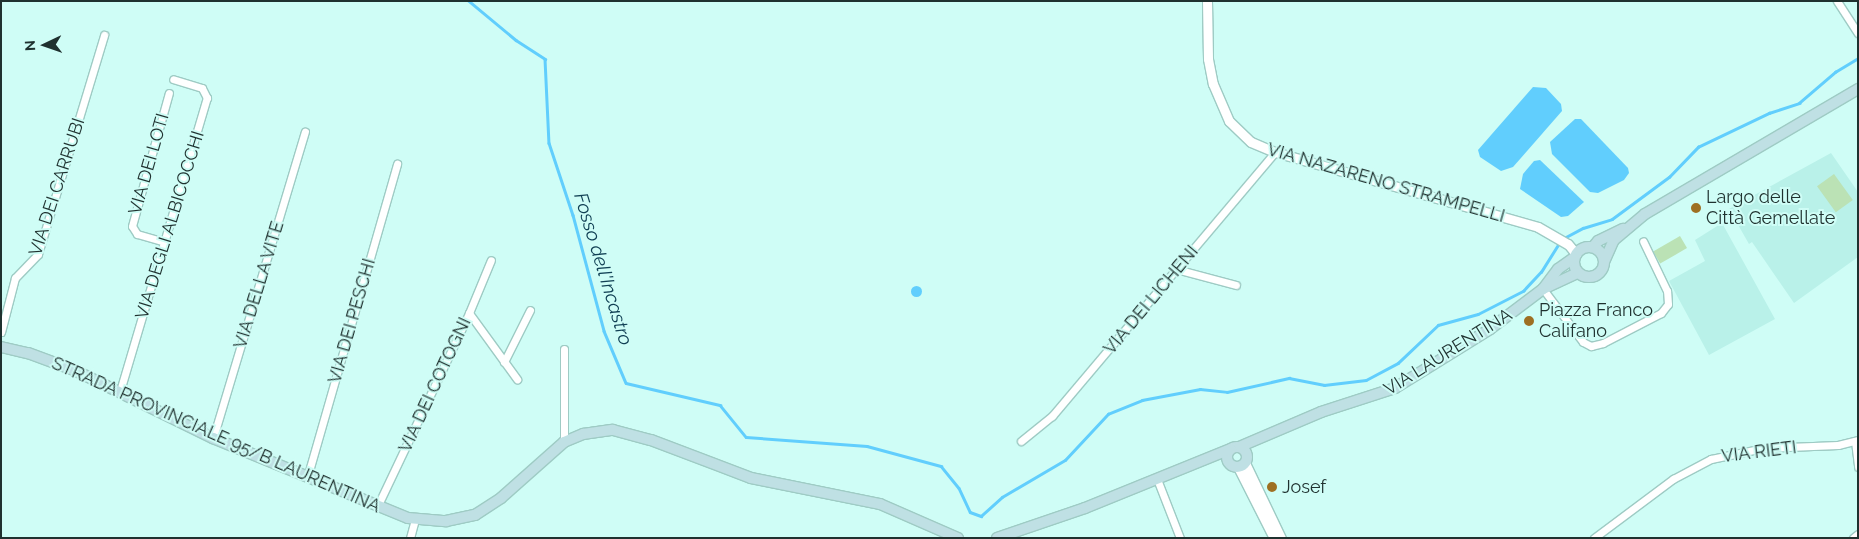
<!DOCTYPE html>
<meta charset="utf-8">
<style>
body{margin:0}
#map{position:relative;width:1859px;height:539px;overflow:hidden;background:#cffdf6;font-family:Raleway,sans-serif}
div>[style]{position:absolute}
.built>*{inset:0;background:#b9f1e9}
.green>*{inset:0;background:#bbe2b5;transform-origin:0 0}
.water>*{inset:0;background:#61cefd}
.round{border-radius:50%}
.stream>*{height:2.5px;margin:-1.25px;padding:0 1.25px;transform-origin:1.25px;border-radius:1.25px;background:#61cefd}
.roads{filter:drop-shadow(1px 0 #9ecbc4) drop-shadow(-1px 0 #9ecbc4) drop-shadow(0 1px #9ecbc4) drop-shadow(0 -1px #9ecbc4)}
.minor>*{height:7px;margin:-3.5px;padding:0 3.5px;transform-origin:3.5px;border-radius:3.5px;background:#fff}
.tertiary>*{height:9px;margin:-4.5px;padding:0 4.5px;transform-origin:4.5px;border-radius:4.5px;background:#fff}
.secondary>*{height:10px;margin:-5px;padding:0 5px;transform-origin:5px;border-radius:5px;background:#bfe0e4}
.secondary>.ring{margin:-5px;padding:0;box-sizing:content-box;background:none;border:10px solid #bfe0e4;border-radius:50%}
.dots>*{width:14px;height:14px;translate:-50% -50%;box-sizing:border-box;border:2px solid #cffdf6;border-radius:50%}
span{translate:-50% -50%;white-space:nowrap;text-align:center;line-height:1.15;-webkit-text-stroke:4px #cffdf6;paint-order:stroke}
.street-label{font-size:18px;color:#1f312f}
.poi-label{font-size:18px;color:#1f312f}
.left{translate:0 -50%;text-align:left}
.water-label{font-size:19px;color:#114054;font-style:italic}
.frame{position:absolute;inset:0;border:2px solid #1f312f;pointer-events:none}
.north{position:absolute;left:20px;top:20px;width:50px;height:50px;-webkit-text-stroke:4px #cffdf6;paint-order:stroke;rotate:267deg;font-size:14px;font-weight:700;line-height:20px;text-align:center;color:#1f312f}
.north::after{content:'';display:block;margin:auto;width:18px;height:22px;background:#1f312f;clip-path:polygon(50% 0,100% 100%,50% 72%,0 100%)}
</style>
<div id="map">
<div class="built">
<div style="clip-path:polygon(1831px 153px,1858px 192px,1858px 257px,1794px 303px,1752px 242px,1749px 244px,1729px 209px)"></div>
<div style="clip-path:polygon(1722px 223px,1775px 319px,1709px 355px,1669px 281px,1705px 261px,1695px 240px)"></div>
</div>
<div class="green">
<div style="left:1834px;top:174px;width:32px;height:21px;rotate:54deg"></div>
<div style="left:1680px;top:236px;width:14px;height:31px;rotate:60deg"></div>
</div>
<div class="water">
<div style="clip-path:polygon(1533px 87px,1546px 88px,1561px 104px,1562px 111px,1513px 167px,1501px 171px,1480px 157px,1478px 150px)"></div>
<div style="clip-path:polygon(1575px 119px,1581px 119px,1628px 168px,1629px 173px,1624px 180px,1598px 193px,1590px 192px,1552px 154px,1550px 142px)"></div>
<div style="clip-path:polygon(1540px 160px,1584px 202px,1568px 216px,1561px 217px,1520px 189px,1523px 174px,1534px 161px)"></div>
<div class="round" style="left:910.5px;top:285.5px;width:11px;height:11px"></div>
</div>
<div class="stream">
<div style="left:469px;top:1px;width:61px;rotate:39.7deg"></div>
<div style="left:516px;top:40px;width:35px;rotate:33deg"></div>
<div style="left:545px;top:59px;width:84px;rotate:87.3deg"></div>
<div style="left:549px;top:143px;width:76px;rotate:71.6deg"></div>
<div style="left:573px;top:215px;width:120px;rotate:75deg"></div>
<div style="left:604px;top:331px;width:56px;rotate:67.1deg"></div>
<div style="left:626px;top:383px;width:97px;rotate:13.2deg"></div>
<div style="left:720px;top:405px;width:41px;rotate:50.9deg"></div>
<div style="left:746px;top:437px;width:121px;rotate:4.3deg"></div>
<div style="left:867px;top:446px;width:77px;rotate:15.1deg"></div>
<div style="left:941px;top:466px;width:28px;rotate:51deg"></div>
<div style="left:959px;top:488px;width:26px;rotate:65deg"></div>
<div style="left:970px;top:512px;width:12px;rotate:20deg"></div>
<div style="left:981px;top:516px;width:28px;rotate:-42deg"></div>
<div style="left:1002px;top:497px;width:73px;rotate:-30.4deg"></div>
<div style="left:1065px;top:460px;width:63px;rotate:-46.9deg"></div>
<div style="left:1108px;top:414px;width:37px;rotate:-22deg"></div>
<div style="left:1142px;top:400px;width:59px;rotate:-10.7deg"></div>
<div style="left:1200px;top:389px;width:27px;rotate:6deg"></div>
<div style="left:1227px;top:392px;width:64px;rotate:-12.7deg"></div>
<div style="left:1289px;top:378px;width:36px;rotate:11deg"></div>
<div style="left:1324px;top:385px;width:42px;rotate:-6.8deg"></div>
<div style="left:1366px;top:380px;width:36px;rotate:-28deg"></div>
<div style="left:1398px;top:363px;width:55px;rotate:-43.5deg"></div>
<div style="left:1438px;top:325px;width:41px;rotate:-15.4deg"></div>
<div style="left:1478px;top:314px;width:51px;rotate:-27.1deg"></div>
<div style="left:1523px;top:291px;width:26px;rotate:-47deg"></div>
<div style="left:1541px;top:272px;width:36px;rotate:-58deg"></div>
<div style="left:1564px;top:238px;width:21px;rotate:-28deg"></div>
<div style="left:1583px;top:228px;width:30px;rotate:-17deg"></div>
<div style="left:1612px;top:219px;width:71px;rotate:-36.4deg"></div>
<div style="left:1669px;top:177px;width:42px;rotate:-46deg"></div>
<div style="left:1698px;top:147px;width:79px;rotate:-25.6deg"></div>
<div style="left:1769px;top:113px;width:32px;rotate:-18deg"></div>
<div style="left:1799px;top:103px;width:48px;rotate:-40.7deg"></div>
<div style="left:1835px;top:72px;width:27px;rotate:-31deg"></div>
</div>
<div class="roads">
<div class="minor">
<div style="left:1837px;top:1px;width:38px;rotate:57deg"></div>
<div style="left:165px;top:242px;width:29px;rotate:-164deg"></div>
<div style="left:137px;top:234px;width:9px;rotate:-122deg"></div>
<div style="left:132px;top:226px;width:138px;rotate:-74.5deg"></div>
<div style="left:1176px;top:269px;width:62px;rotate:14.9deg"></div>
<div style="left:1543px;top:289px;width:66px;rotate:53deg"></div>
<div style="left:1583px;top:342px;width:9px;rotate:27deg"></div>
<div style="left:1591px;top:346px;width:12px;rotate:-14deg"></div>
<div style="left:1603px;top:343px;width:65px;rotate:-27.3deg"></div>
<div style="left:1661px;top:313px;width:11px;rotate:-52deg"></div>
<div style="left:1668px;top:304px;width:13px;rotate:-94deg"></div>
<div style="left:1667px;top:291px;width:55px;rotate:-115.6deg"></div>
<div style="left:469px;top:313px;width:82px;rotate:54deg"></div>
<div style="left:1px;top:332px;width:56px;rotate:-75.5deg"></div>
<div style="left:15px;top:278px;width:33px;rotate:-46deg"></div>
<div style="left:38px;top:254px;width:229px;rotate:-73.2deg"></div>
<div style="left:504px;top:362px;width:58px;rotate:-63.4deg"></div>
<div style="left:120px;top:391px;width:306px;rotate:-73.5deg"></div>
<div style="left:207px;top:98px;width:11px;rotate:-117deg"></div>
<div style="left:202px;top:88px;width:30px;rotate:-163deg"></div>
<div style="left:213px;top:438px;width:320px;rotate:-73.3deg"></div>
<div style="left:1021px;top:441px;width:40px;rotate:-39deg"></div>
<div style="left:1052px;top:416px;width:346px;rotate:-49.8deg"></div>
<div style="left:1855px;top:441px;width:26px;rotate:83deg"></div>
<div style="left:564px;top:442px;width:93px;rotate:-90deg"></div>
<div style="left:307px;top:478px;width:327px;rotate:-74deg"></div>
<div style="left:1157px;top:479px;width:63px;rotate:68.7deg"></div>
<div style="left:377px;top:507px;width:215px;rotate:-64.6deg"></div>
<div style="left:469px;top:313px;width:57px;rotate:-67.5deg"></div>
<div style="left:410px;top:538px;width:20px;rotate:-75deg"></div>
<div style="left:1594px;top:538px;width:99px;rotate:-36.8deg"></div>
<div style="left:1673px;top:479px;width:43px;rotate:-27.8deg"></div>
<div style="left:1711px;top:459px;width:53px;rotate:-11.9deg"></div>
<div style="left:1763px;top:448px;width:75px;rotate:-2.3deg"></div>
<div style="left:1838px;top:445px;width:21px;rotate:-14deg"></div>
<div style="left:1853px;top:538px;width:6px;rotate:-39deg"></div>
</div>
<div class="tertiary">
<div style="left:1207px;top:1px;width:58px;rotate:89deg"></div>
<div style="left:1208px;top:59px;width:25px;rotate:79deg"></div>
<div style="left:1213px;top:84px;width:40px;rotate:66.6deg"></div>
<div style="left:1229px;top:121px;width:30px;rotate:44deg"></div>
<div style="left:1251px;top:142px;width:26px;rotate:23deg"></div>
<div style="left:1275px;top:152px;width:273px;rotate:15.9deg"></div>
<div style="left:1538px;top:227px;width:34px;rotate:30deg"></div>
<div style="left:1568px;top:244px;width:13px;rotate:51deg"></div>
<div style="left:1245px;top:463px;width:83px;rotate:64.4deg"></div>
<div style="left:1238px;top:467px;width:80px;rotate:63.1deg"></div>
</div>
<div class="secondary">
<div class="ring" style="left:1574px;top:247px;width:20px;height:20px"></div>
<div style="left:1593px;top:247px;width:8px;rotate:-50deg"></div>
<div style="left:1598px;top:241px;width:28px;rotate:-26deg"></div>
<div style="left:1604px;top:262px;width:24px;rotate:-66deg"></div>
<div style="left:1614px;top:240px;width:40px;rotate:-40deg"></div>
<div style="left:1645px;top:214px;width:247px;rotate:-30.4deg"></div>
<div style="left:1543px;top:289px;width:25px;rotate:-53deg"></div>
<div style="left:1558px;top:269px;width:19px;rotate:-35deg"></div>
<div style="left:1px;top:347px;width:28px;rotate:13deg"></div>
<div style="left:28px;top:353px;width:49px;rotate:20.3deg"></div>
<div style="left:74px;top:370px;width:155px;rotate:26.1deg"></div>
<div style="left:213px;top:438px;width:211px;rotate:22.3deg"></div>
<div style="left:408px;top:518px;width:38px;rotate:5deg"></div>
<div style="left:446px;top:521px;width:30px;rotate:-12deg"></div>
<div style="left:475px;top:515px;width:31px;rotate:-33deg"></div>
<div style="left:501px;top:498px;width:84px;rotate:-41.6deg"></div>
<div style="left:564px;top:442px;width:21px;rotate:-23deg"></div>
<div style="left:583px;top:434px;width:30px;rotate:-8deg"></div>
<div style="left:613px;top:430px;width:39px;rotate:15deg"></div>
<div style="left:651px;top:440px;width:107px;rotate:20.8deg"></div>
<div style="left:751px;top:478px;width:132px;rotate:11.4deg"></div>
<div style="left:880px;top:504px;width:85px;rotate:23.6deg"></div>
<div class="ring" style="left:1227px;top:447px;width:10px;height:10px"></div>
<div style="left:1239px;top:447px;width:89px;rotate:-23.1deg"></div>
<div style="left:1321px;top:412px;width:78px;rotate:-18deg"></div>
<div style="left:1395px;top:388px;width:112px;rotate:-31.8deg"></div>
<div style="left:1490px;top:329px;width:66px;rotate:-37deg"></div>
<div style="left:1543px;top:289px;width:38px;rotate:-25deg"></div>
<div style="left:997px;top:538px;width:93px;rotate:-18.8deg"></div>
<div style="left:1085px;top:508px;width:157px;rotate:-22.1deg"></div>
</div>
</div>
<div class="dots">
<div style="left:1696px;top:208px;background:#9e6f22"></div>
<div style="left:1529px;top:321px;background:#9e6f22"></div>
<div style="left:1272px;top:487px;background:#9e6f22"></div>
</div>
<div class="street-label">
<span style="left:149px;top:164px;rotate:-74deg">VIA DEI LOTI</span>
<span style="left:1386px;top:183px;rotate:16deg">VIA NAZARENO STRAMPELLI</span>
<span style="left:57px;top:187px;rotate:-72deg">VIA DEI CARRUBI</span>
<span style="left:170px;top:225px;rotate:-73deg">VIA DEGLI ALBICOCCHI</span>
<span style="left:259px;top:285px;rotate:-73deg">VIA DELLA VITE</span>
<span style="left:1151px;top:300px;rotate:-50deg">VIA DEI LICHENI</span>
<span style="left:352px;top:321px;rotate:-74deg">VIA DEI PESCHI</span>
<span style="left:1448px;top:352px;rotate:-32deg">VIA LAURENTINA</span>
<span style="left:435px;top:385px;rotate:-65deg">VIA DEI COTOGNI</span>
<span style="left:216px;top:435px;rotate:24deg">STRADA PROVINCIALE 95/B LAURENTINA</span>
<span style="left:1759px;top:452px;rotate:-7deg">VIA RIETI</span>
</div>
<div class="poi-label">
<span class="left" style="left:1706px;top:208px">Largo delle<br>Città Gemellate</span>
<span class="left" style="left:1539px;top:321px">Piazza Franco<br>Califano</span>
<span class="left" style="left:1282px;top:487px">Josef</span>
</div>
<div class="water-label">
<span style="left:603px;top:269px;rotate:73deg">Fosso dell'Incastro</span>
</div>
<div class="frame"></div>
<div class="north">N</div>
</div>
